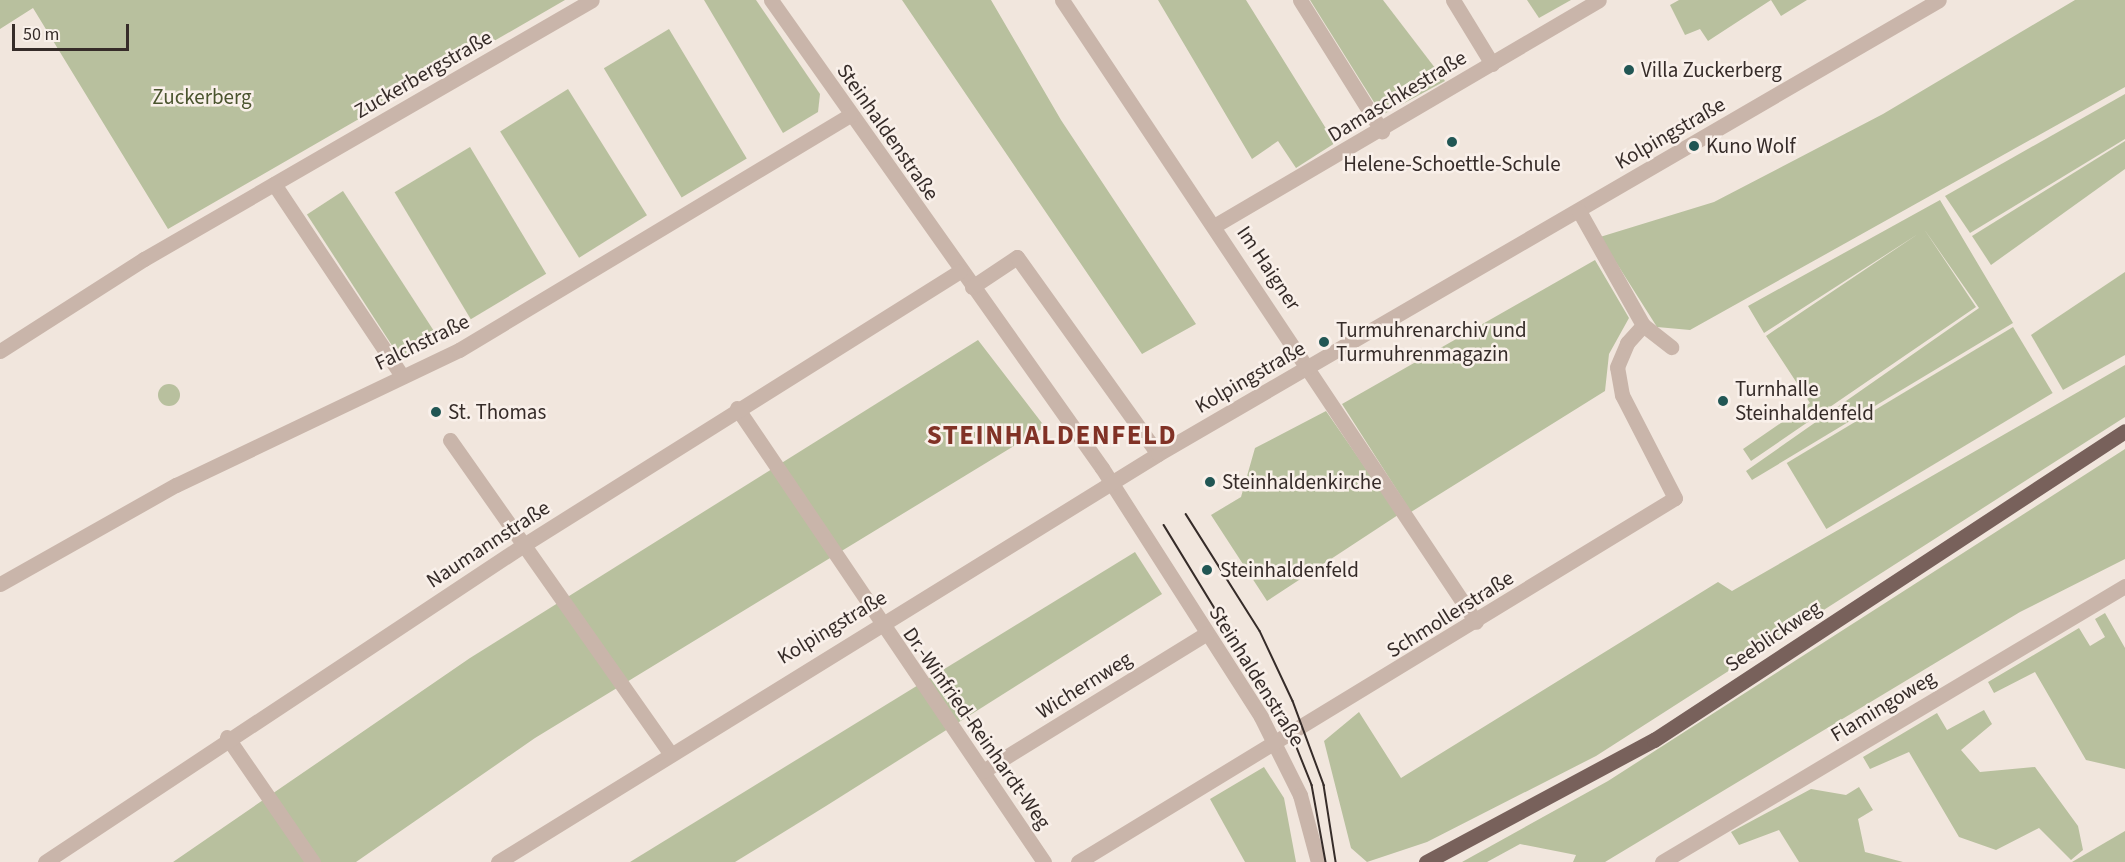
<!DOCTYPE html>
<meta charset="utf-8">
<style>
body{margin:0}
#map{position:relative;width:2125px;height:862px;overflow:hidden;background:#f1e6dd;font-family:"Source Sans 3",sans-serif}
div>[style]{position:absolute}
.green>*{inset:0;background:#b8c09e;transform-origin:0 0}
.round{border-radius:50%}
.minor>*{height:15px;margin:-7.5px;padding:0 7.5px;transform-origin:7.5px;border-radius:7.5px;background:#c9b5aa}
.major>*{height:15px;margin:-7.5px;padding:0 7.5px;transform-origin:7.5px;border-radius:7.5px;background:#78615b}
.tram>*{height:1.5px;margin:-0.75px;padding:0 0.75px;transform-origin:0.75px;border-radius:0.75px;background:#362c29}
.dots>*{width:16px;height:16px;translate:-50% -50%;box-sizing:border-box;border:3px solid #f9f0ea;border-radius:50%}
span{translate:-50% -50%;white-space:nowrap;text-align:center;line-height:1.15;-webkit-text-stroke:5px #f9f0ea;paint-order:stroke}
.poi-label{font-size:21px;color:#362c29}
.left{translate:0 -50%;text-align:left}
.street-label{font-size:21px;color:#362c29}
.park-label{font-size:21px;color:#4a542e}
.district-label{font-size:27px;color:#813226;font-weight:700;letter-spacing:1.5px}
.scale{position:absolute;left:12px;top:24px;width:117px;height:27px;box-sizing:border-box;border:3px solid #362c29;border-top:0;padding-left:8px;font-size:18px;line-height:21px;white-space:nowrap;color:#362c29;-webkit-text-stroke:4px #f9f0ea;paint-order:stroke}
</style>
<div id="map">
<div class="green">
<div style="clip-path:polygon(0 0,565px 0,168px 229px,33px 8px,0 29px)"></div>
<div style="clip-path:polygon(704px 0,756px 0,820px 94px,818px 112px,783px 133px)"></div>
<div style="clip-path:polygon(902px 0,991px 0,1061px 120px,1196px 324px,1142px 354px)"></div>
<div style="clip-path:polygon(1158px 0,1246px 0,1335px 143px,1296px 168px,1278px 141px,1252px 159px)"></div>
<div style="clip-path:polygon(1310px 0,1383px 0,1445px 81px,1382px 115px)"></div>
<div style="clip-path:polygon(1527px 0,1571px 0,1539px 18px)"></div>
<div style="clip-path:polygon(1679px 0,1807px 0,1781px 16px,1771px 0,1708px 41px,1700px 29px,1685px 35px,1670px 5px)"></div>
<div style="clip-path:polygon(2075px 0,2125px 0,2125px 87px,1690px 330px,1657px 327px,1600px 237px,1714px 202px,1883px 114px)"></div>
<div style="left:669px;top:29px;width:151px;height:76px;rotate:59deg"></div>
<div style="left:568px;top:89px;width:149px;height:80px;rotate:58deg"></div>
<div style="clip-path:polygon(2125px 94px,2125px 139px,1970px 233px,1945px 196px)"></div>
<div style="clip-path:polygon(2125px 141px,2125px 169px,1991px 265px,1972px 236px)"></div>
<div style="left:470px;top:147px;width:148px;height:88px;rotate:59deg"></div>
<div style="left:343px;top:191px;width:172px;height:43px;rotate:57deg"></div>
<div style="clip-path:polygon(1940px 200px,2013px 323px,1752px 480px,1746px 471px,1979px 308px,1924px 229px,1976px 307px,1751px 461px,1743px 449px,1810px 403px,1766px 336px,1918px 234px,1764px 333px,1748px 306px)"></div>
<div style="clip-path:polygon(1595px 260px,1629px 318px,1609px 354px,1605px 391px,1411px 512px,1342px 404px)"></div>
<div style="clip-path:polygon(2125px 272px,2125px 355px,2063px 390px,2031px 335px)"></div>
<div style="left:2013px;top:327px;width:77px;height:264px;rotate:59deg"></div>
<div style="clip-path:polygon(978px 340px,1045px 427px,535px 738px,356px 862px,173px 862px,470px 658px)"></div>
<div style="clip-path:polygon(2125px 365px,2125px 417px,1596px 756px,1427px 842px,1367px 862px,1351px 848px,1324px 741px,1359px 712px,1401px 778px,1718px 582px,1732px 591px)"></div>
<div class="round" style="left:158px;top:384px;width:22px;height:22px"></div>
<div style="clip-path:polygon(1326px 411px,1398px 515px,1267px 601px,1211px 515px,1241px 497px,1255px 448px)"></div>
<div style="clip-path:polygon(2125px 449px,2125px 559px,2020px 612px,1605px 862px,1573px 862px,1576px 855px,1520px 844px,1487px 862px,1462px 862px,1608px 781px)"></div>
<div style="clip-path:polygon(1135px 552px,1162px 594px,826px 806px,735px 862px,630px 862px)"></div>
<div style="clip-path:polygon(2105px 613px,2125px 648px,2125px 769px,2086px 760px,2035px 672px,1994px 693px,1988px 682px,2079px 628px,2090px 646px,2105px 637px,2095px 619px)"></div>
<div style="clip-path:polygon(1984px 710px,1992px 724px,1961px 750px,1980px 772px,2035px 767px,2078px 826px,2083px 850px,2071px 860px,2039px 828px,1996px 850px,1959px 837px,1909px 752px,1870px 769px,1863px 757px,1937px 713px,1947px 730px)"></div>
<div style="clip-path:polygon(1264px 767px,1284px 798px,1296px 862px,1245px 862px,1210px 799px)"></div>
<div style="clip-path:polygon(1859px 787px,1873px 810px,1858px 819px,1865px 852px,1903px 862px,1799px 862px,1779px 830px,1739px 845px,1731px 832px,1811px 789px,1846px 795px)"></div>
<div style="clip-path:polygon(2125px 831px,2125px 862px,2072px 862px)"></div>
</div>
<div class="minor">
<div style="left:771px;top:0;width:573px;rotate:54.73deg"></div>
<div style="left:1102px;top:468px;width:295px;rotate:57.4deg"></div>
<div style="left:1261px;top:717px;width:87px;rotate:63.4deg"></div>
<div style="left:1300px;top:795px;width:69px;rotate:75deg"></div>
<div style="left:1062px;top:0;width:747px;rotate:56.35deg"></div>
<div style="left:1300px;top:0;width:155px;rotate:58deg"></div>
<div style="left:1453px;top:0;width:75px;rotate:58.6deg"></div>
<div style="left:274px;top:184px;width:231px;rotate:56.3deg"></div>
<div style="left:1214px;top:226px;width:446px;rotate:-30.4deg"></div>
<div style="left:972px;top:287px;width:54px;rotate:-33.7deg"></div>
<div style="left:1017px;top:257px;width:242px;rotate:54.4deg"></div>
<div style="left:1643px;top:325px;width:36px;rotate:38deg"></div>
<div style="left:0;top:351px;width:171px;rotate:-32.6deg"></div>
<div style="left:144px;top:259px;width:517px;rotate:-30.03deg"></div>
<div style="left:737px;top:408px;width:548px;rotate:55.93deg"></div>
<div style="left:450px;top:440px;width:381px;rotate:54.9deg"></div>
<div style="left:0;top:584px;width:202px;rotate:-29.4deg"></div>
<div style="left:176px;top:485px;width:314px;rotate:-25.5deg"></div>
<div style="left:459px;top:350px;width:456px;rotate:-31deg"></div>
<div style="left:227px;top:737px;width:152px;rotate:55.5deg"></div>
<div style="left:983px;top:771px;width:262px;rotate:-31.6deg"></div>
<div style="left:45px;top:862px;width:572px;rotate:-33.52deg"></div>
<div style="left:522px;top:546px;width:517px;rotate:-32.12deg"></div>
<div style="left:498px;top:862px;width:776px;rotate:-31.72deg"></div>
<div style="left:1158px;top:454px;width:903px;rotate:-30.17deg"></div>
<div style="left:1078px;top:862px;width:699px;rotate:-31.37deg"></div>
<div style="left:1675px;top:498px;width:116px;rotate:-117.2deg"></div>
<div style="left:1622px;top:395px;width:28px;rotate:-100deg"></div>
<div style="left:1617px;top:367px;width:26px;rotate:-67deg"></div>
<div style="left:1627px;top:343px;width:24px;rotate:-48deg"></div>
<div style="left:1643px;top:325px;width:131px;rotate:-119.3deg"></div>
<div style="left:1662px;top:862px;width:539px;rotate:-30.8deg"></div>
</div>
<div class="major">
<div style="left:1426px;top:862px;width:259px;rotate:-28.2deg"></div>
<div style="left:1654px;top:740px;width:563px;rotate:-33.27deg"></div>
</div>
<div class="tram">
<div style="left:1186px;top:514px;width:138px;rotate:57.7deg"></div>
<div style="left:1260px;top:631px;width:77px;rotate:64.8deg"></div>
<div style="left:1293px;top:701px;width:90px;rotate:69.7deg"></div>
<div style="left:1324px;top:785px;width:78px;rotate:81.1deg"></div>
<div style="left:1164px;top:525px;width:246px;rotate:58.6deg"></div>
<div style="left:1292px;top:735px;width:54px;rotate:68.2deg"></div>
<div style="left:1312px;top:785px;width:78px;rotate:79.7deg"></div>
</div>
<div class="dots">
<div style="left:1629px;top:70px;background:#215654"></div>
<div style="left:1452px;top:142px;background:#215654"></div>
<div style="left:1694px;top:146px;background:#215654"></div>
<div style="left:1324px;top:342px;background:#215654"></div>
<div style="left:1723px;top:401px;background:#215654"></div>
<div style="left:436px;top:412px;background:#215654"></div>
<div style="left:1210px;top:482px;background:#215654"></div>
<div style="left:1207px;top:570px;background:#215654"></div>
</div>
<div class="poi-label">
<span class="left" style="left:1641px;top:70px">Villa Zuckerberg</span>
<span class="left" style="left:1706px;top:146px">Kuno Wolf</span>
<span style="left:1452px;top:164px">Helene-Schoettle-Schule</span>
<span class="left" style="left:1336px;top:342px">Turmuhrenarchiv und<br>Turmuhrenmagazin</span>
<span class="left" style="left:1735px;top:401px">Turnhalle<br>Steinhaldenfeld</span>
<span class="left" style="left:448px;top:412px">St. Thomas</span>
<span class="left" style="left:1222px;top:482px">Steinhaldenkirche</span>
<span class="left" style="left:1220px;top:570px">Steinhaldenfeld</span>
</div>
<div class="street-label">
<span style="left:423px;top:74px;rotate:-30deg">Zuckerbergstraße</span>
<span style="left:1397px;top:96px;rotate:-31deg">Damaschkestraße</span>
<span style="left:888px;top:132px;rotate:55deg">Steinhaldenstraße</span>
<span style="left:1670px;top:133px;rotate:-30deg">Kolpingstraße</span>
<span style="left:1269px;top:268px;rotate:56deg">Im Haigner</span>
<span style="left:422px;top:342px;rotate:-26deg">Falchstraße</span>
<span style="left:1250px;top:377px;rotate:-30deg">Kolpingstraße</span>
<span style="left:488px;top:544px;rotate:-33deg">Naumannstraße</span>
<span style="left:1450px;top:614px;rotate:-32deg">Schmollerstraße</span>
<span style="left:832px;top:627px;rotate:-31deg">Kolpingstraße</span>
<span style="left:1773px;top:636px;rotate:-34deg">Seeblickweg</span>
<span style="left:1257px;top:676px;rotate:58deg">Steinhaldenstraße</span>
<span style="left:1084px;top:685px;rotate:-32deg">Wichernweg</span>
<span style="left:1883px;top:706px;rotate:-31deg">Flamingoweg</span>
<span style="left:977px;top:728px;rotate:55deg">Dr.-Winfried-Reinhardt-Weg</span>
</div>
<div class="park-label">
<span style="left:202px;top:97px">Zuckerberg</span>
</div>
<div class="district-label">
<span style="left:1052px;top:436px">STEINHALDENFELD</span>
</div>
<div class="scale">50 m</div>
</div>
